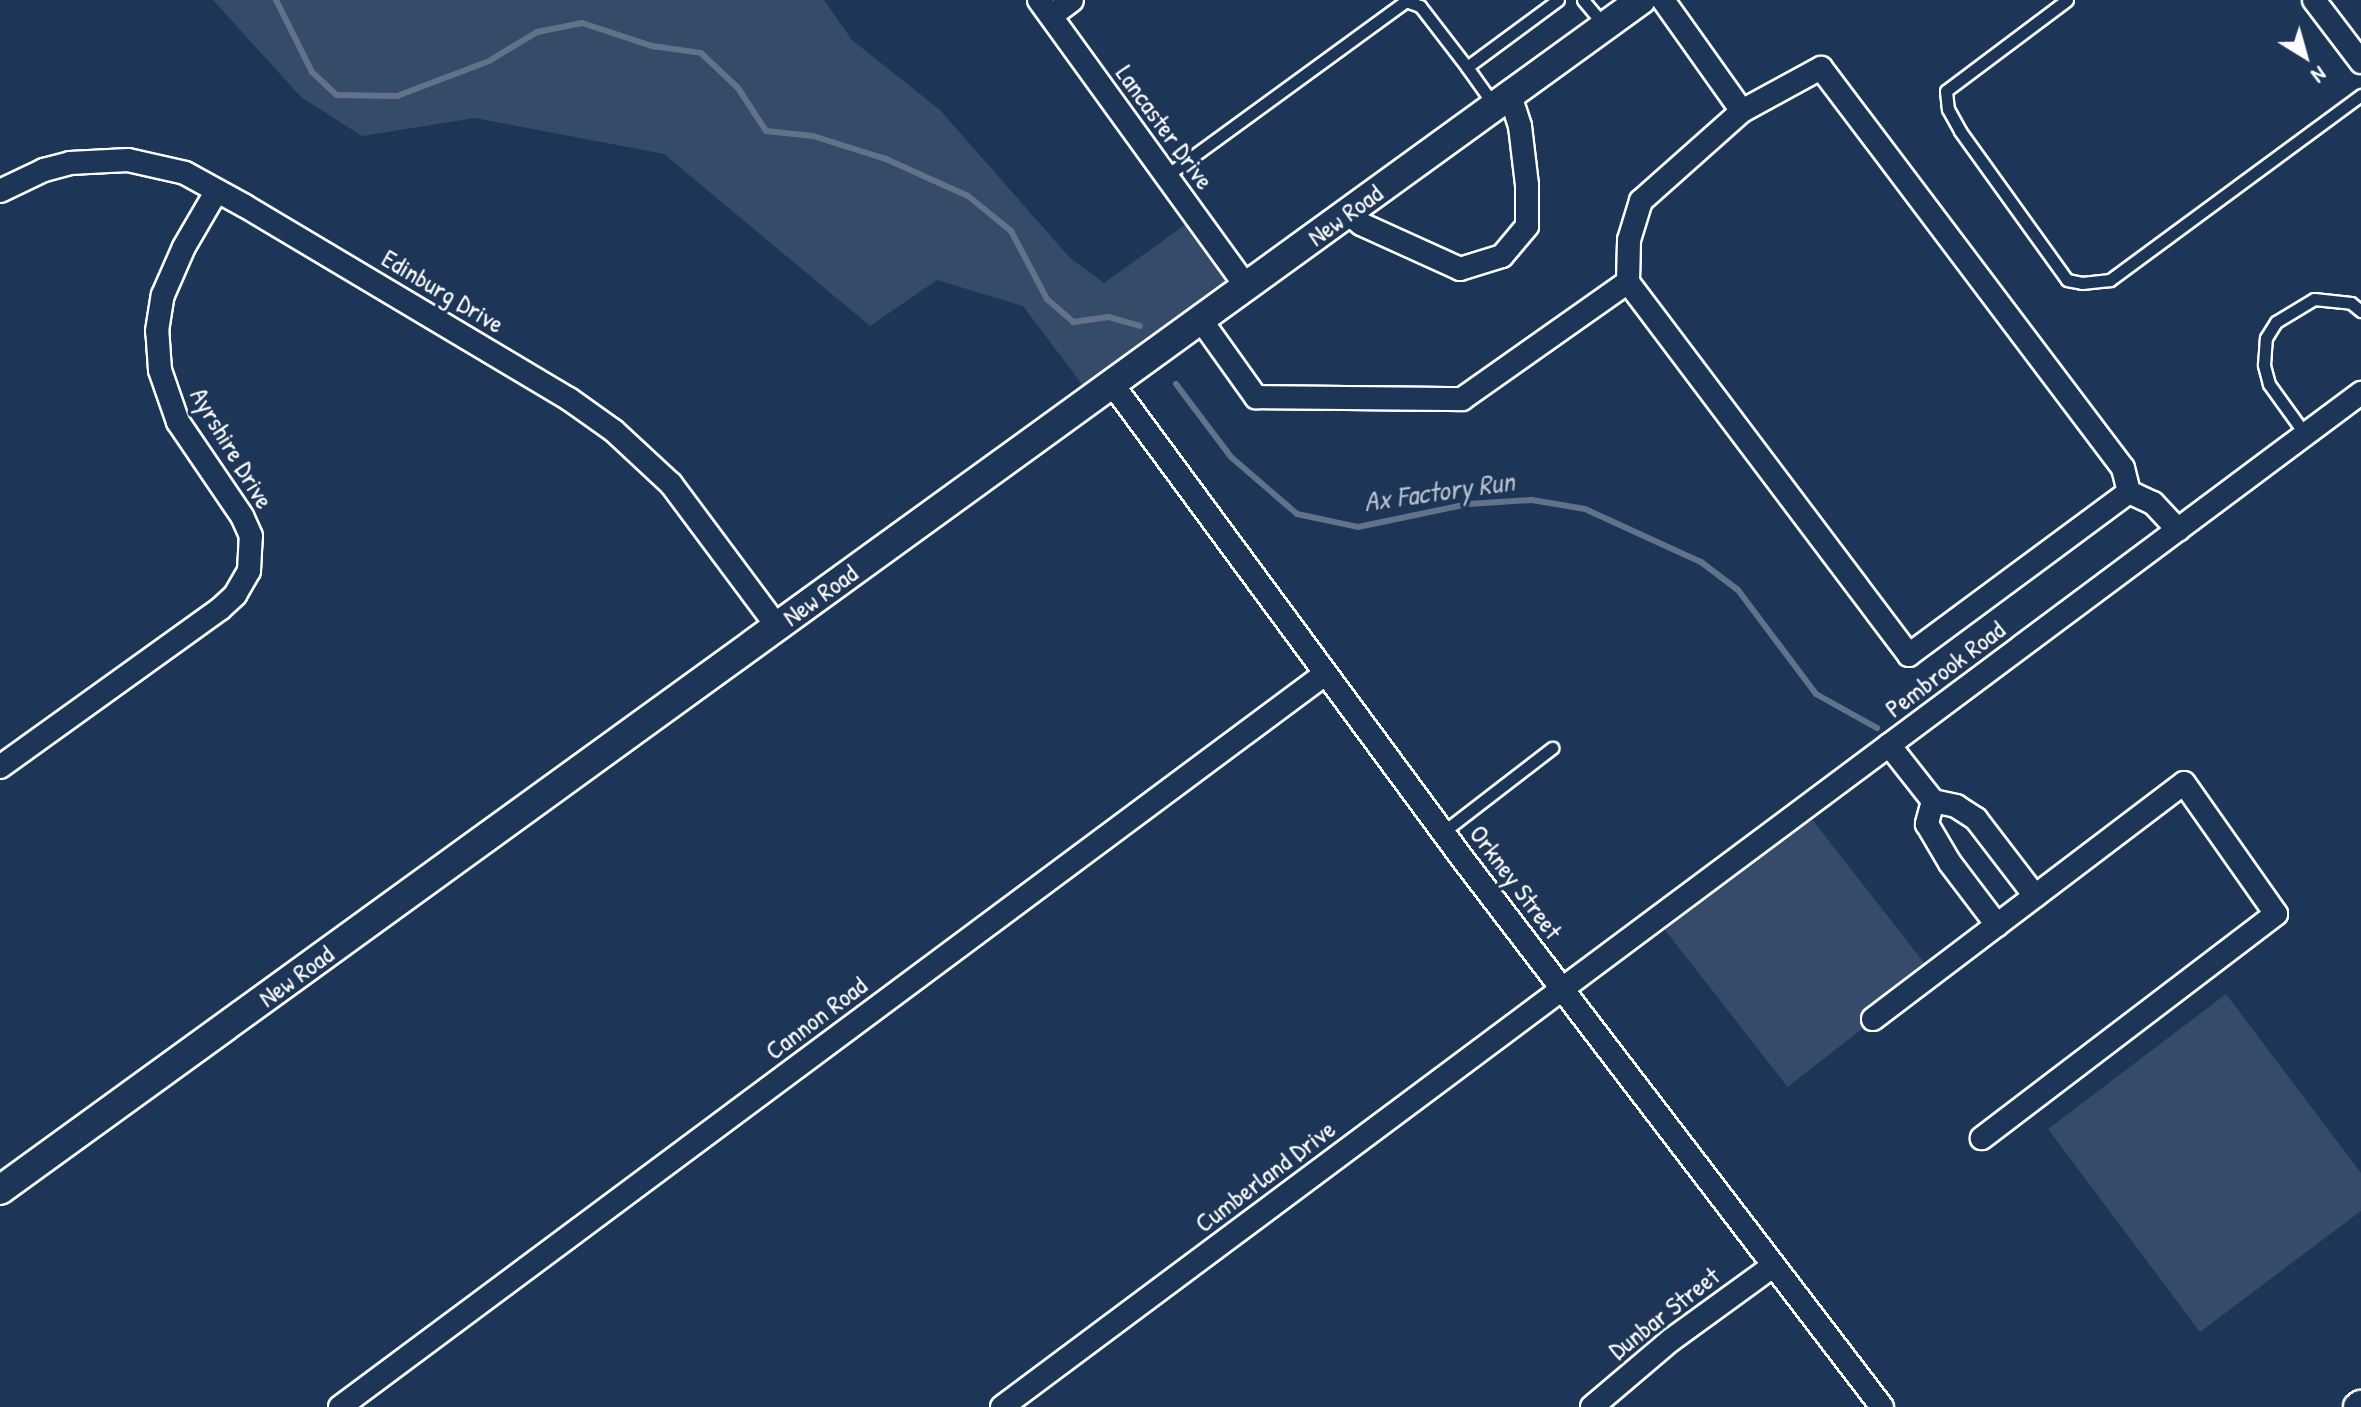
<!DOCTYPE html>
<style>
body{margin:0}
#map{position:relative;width:2361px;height:1407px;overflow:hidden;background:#1d3557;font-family:"Patrick Hand",sans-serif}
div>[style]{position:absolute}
.green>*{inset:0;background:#364b69;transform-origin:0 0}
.stream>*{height:6px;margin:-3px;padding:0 3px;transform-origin:3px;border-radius:3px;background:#617289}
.roads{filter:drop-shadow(2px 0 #fff) drop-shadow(-2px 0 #fff) drop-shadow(0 2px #fff) drop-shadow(0 -2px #fff)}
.service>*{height:11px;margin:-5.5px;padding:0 5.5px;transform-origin:5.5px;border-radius:5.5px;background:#1d3557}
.minor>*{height:22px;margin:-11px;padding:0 11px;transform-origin:11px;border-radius:11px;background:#1d3557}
.tertiary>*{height:28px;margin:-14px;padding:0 14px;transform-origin:14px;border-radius:14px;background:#1d3557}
span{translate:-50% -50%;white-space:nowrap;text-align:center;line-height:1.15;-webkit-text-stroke:7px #1d3557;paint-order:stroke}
.street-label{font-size:26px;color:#fff}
.water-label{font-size:28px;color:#b8c0ca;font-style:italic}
.north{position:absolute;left:2265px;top:16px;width:80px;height:80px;-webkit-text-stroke:6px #1d3557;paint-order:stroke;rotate:143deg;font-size:22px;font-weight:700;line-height:32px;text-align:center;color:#fff}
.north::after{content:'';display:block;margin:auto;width:28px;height:36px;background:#fff;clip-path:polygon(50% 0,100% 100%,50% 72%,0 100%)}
</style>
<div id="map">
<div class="green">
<div style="clip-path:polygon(213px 0,824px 0,852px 40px,940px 110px,1070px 258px,1104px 283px,1196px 217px,1246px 286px,1093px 399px,1023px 306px,937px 280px,870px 326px,664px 154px,475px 118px,362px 136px,301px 97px)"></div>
<div style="left:1804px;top:809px;width:209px;height:184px;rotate:52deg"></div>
<div style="clip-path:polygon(2226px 994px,2361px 1173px,2361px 1211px,2200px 1332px,2048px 1129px)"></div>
</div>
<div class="stream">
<div style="left:276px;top:0;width:80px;rotate:63.4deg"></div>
<div style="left:312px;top:72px;width:34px;rotate:43deg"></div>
<div style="left:337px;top:95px;width:60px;rotate:1deg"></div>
<div style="left:397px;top:96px;width:98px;rotate:-20.8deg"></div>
<div style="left:489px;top:61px;width:56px;rotate:-31.1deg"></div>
<div style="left:537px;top:32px;width:46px;rotate:-11.3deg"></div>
<div style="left:582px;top:23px;width:74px;rotate:18.2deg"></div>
<div style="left:652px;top:46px;width:49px;rotate:8.1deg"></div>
<div style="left:701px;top:53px;width:51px;rotate:43.4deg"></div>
<div style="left:738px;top:88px;width:51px;rotate:56.9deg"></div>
<div style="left:766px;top:131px;width:47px;rotate:6.1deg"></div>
<div style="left:813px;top:136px;width:77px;rotate:17.5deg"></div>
<div style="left:886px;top:159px;width:90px;rotate:24.3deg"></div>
<div style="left:968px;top:196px;width:55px;rotate:39.1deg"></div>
<div style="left:1011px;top:231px;width:77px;rotate:62.1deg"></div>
<div style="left:1047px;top:299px;width:35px;rotate:41deg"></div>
<div style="left:1073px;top:322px;width:36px;rotate:-8deg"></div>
<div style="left:1109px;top:317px;width:32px;rotate:16deg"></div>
<div style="left:1176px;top:384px;width:91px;rotate:53deg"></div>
<div style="left:1231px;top:457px;width:87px;rotate:40.8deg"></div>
<div style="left:1297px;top:514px;width:62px;rotate:12deg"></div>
<div style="left:1358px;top:527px;width:112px;rotate:-11.8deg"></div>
<div style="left:1468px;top:504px;width:64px;rotate:-3.6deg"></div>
<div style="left:1532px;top:500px;width:54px;rotate:9.6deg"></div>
<div style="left:1585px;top:509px;width:128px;rotate:24.6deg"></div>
<div style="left:1701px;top:562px;width:46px;rotate:37.1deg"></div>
<div style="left:1738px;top:590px;width:130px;rotate:53.1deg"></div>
<div style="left:1816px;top:694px;width:70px;rotate:29.1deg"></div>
</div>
<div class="roads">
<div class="service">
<div style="left:1583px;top:0;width:34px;rotate:50deg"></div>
<div style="left:2067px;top:0;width:151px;rotate:143.1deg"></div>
<div style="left:1946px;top:91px;width:18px;rotate:84deg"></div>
<div style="left:1948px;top:109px;width:25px;rotate:61deg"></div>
<div style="left:1960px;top:131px;width:183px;rotate:54.3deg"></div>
<div style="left:2067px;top:280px;width:15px;rotate:11deg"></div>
<div style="left:2082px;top:283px;width:28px;rotate:-6deg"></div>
<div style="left:2110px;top:280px;width:312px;rotate:-36.4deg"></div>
<div style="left:1494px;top:105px;width:47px;rotate:-125.4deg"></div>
<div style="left:1467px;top:67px;width:113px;rotate:-36.4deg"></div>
<div style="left:1166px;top:176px;width:297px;rotate:-36.1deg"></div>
<div style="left:1406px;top:1px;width:15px;rotate:20deg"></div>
<div style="left:1420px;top:6px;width:77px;rotate:52.4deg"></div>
<div style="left:2305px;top:434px;width:62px;rotate:-125.8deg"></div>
<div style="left:2269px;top:384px;width:20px;rotate:-105deg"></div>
<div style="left:2264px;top:365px;width:27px;rotate:-86deg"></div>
<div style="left:2266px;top:338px;width:19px;rotate:-58deg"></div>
<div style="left:2276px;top:322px;width:44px;rotate:-31.2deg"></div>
<div style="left:2314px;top:299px;width:37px;rotate:6deg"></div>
<div style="left:2351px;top:303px;width:13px;rotate:39deg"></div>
<div style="left:1443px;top:832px;width:138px;rotate:-37.6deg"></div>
</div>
<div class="minor">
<div style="left:1039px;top:0;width:353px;rotate:54.1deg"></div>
<div style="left:1663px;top:0;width:136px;rotate:54.6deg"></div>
<div style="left:2314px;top:0;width:78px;rotate:52.8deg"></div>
<div style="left:1051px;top:16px;width:26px;rotate:-37deg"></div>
<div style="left:0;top:191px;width:49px;rotate:-25.5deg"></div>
<div style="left:44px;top:170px;width:27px;rotate:-15deg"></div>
<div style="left:70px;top:163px;width:58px;rotate:-3deg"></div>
<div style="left:128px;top:160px;width:58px;rotate:12.8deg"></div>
<div style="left:185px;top:173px;width:68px;rotate:28.8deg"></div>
<div style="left:245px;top:206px;width:377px;rotate:30.8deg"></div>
<div style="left:569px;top:399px;width:55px;rotate:35.4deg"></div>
<div style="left:614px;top:431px;width:78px;rotate:42.9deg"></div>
<div style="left:671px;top:484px;width:177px;rotate:53.3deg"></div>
<div style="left:1348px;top:213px;width:17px;rotate:40deg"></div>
<div style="left:1361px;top:224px;width:109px;rotate:24.4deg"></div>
<div style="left:1460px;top:269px;width:44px;rotate:-17.2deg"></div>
<div style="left:1502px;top:256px;width:39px;rotate:-50deg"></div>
<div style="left:1527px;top:226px;width:41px;rotate:-90deg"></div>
<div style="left:1527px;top:185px;width:59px;rotate:-96.8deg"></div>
<div style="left:1520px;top:126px;width:32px;rotate:-108deg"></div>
<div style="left:1201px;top:320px;width:95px;rotate:54.5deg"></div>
<div style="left:1256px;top:397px;width:206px;rotate:0.6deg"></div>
<div style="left:1462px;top:399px;width:203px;rotate:-35.2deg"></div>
<div style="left:1628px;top:282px;width:42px;rotate:-88.6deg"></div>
<div style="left:1629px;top:240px;width:41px;rotate:-72.9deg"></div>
<div style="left:1641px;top:201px;width:135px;rotate:-41.7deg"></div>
<div style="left:1742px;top:111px;width:90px;rotate:-28.6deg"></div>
<div style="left:1821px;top:68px;width:501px;rotate:52.95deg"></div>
<div style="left:2123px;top:468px;width:25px;rotate:76deg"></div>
<div style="left:2129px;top:492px;width:274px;rotate:143.5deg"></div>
<div style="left:1909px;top:655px;width:467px;rotate:-127deg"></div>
<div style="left:1113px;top:385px;width:588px;rotate:53.58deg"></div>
<div style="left:1462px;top:858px;width:691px;rotate:52.58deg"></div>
<div style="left:2129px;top:492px;width:26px;rotate:25deg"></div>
<div style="left:2153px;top:503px;width:37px;rotate:47deg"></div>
<div style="left:1889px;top:745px;width:71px;rotate:51.8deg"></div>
<div style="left:1933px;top:801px;width:24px;rotate:12deg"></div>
<div style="left:1956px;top:806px;width:24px;rotate:33deg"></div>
<div style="left:1976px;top:819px;width:97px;rotate:52.5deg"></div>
<div style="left:0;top:767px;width:271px;rotate:-35.7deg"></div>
<div style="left:220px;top:609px;width:21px;rotate:-43deg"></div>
<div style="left:235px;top:595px;width:28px;rotate:-60deg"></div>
<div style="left:249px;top:571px;width:35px;rotate:-87deg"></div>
<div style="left:251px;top:536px;width:22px;rotate:-114deg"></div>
<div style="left:242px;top:516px;width:114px;rotate:-124.2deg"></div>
<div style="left:178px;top:422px;width:55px;rotate:-109.1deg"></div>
<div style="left:160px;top:370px;width:39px;rotate:-94deg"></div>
<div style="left:157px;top:331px;width:36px;rotate:-81deg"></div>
<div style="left:163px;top:295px;width:52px;rotate:-66.4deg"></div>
<div style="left:184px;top:247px;width:64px;rotate:-59.8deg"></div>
<div style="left:1933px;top:801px;width:24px;rotate:105deg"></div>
<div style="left:1927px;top:824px;width:45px;rotate:59.5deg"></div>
<div style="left:1950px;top:863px;width:78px;rotate:52.8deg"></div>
<div style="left:1873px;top:1019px;width:390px;rotate:-37.2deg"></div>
<div style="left:2184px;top:783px;width:160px;rotate:54.9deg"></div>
<div style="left:2276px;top:914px;width:370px;rotate:142.7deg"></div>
<div style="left:340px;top:1407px;width:1228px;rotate:-36.66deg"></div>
<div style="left:1002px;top:1407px;width:1696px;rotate:-36.73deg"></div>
<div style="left:1592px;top:1407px;width:104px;rotate:-40.3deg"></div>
<div style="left:1671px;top:1340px;width:126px;rotate:-36deg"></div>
</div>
<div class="tertiary">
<div style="left:0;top:1190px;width:2027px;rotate:-35.95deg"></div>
<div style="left:2358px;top:1407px;width:4px;rotate:-34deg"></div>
</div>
</div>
<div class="street-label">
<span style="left:1165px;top:127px;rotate:54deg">Lancaster Drive</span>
<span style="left:1345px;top:215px;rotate:-36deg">New Road</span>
<span style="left:443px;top:291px;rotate:31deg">Edinburg Drive</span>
<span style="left:232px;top:448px;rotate:59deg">Ayrshire Drive</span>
<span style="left:820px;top:595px;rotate:-36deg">New Road</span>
<span style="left:1945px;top:669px;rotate:-37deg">Pembrook Road</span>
<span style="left:1516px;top:882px;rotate:53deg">Orkney Street</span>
<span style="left:296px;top:976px;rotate:-36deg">New Road</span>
<span style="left:816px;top:1018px;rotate:-37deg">Cannon Road</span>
<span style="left:1265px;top:1176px;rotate:-37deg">Cumberland Drive</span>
<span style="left:1664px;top:1313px;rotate:-38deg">Dunbar Street</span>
</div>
<div class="water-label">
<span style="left:1439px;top:491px;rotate:-8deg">Ax Factory Run</span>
</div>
<div class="north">N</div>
</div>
